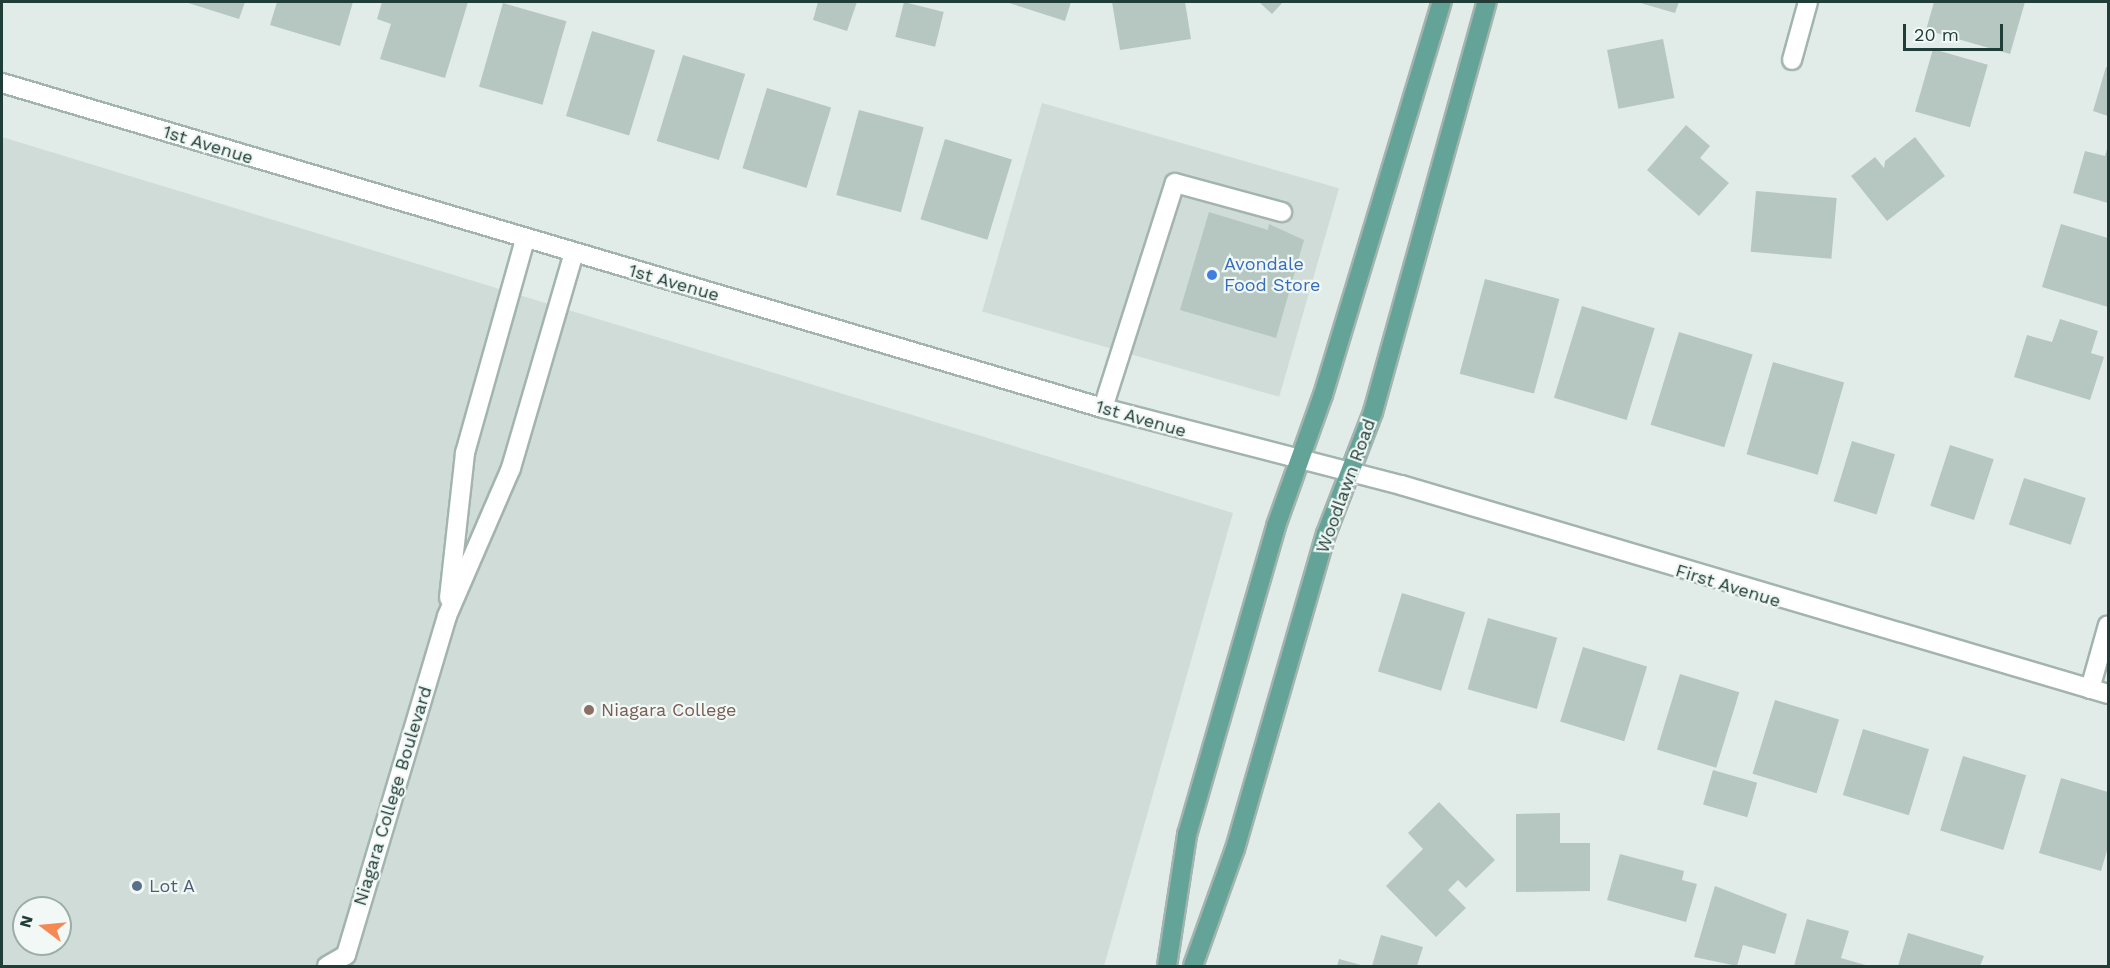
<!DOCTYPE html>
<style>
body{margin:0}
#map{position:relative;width:2110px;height:968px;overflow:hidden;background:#e1ece8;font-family:"Work Sans",sans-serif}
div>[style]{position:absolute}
.built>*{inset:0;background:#cfdcd7;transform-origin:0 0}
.building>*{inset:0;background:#b6c7c1;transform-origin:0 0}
.roads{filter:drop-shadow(2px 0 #a3b4af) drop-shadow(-2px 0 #a3b4af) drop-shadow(0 2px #a3b4af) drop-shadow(0 -2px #a3b4af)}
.minor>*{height:18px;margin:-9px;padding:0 9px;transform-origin:9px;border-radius:9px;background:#fff}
.major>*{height:18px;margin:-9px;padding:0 9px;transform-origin:9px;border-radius:9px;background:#64a398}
.dots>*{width:16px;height:16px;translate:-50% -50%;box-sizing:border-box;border:3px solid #f1f8f5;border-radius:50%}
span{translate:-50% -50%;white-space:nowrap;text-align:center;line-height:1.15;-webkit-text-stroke:4.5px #f1f8f5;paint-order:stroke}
.street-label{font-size:18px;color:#203d37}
.shop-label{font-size:18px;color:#366cbe}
.left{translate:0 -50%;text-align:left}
.education-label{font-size:18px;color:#785e54}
.service-label{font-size:18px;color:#4e5e75}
.frame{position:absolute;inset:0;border:3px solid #203d37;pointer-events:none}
.north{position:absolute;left:12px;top:896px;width:60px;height:60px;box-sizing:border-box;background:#f1f8f5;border:2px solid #9dada9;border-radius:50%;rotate:286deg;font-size:16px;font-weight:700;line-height:24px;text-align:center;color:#203d37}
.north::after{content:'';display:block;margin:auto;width:21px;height:27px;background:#f68854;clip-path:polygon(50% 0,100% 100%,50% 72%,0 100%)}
.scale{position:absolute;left:1903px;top:24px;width:100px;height:27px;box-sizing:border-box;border:3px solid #203d37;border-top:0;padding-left:8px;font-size:18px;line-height:21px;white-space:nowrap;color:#203d37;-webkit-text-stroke:4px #f1f8f5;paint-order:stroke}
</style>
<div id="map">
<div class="built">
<div style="left:1042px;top:103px;width:309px;height:217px;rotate:16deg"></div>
<div style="clip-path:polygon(evenodd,2px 137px,1233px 513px,1104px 966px,2px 966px,2px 137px,24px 908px,60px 908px,60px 944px,24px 944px,24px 908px)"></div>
</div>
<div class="building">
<div style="clip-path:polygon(185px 2px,245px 2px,239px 19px)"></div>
<div style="clip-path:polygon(277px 2px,353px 2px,340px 46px,270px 25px)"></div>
<div style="clip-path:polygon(382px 2px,468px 2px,445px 78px,380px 59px,391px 24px,377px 19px)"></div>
<div style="clip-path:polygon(818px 2px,857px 2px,847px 31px,813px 20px)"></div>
<div style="left:904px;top:2px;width:41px;height:36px;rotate:14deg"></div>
<div style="clip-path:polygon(1006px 2px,1071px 2px,1065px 21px)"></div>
<div style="clip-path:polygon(1112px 2px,1185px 2px,1191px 39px,1120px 50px)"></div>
<div style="clip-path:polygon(1259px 2px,1283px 2px,1272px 14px)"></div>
<div style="clip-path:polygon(1637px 2px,1679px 2px,1675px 13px)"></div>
<div style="clip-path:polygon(1934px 2px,2025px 2px,2010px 54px,1926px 30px)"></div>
<div style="left:503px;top:3px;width:66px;height:87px;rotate:16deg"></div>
<div style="left:592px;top:31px;width:66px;height:89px;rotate:17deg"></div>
<div style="left:1663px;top:39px;width:60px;height:57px;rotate:79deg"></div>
<div style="left:1933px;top:49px;width:57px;height:65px;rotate:16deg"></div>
<div style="left:683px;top:55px;width:65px;height:90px;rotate:17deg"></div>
<div style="clip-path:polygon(2106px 67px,2108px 67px,2108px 116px,2093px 111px)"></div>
<div style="left:767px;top:88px;width:67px;height:84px;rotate:17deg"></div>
<div style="left:859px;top:110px;width:67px;height:88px;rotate:15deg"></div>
<div style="clip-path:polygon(1686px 125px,1710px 146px,1700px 158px,1729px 183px,1699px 216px,1647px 170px)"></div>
<div style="clip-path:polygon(1915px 137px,1945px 176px,1887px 221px,1851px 176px,1875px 157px,1884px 168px,1885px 161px)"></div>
<div style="left:945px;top:139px;width:70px;height:84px;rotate:17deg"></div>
<div style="clip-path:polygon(2108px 146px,2108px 203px,2073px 193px,2085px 151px,2105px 156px)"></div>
<div style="left:1756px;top:191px;width:81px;height:61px;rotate:5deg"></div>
<div style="clip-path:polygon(1209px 212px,1268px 230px,1269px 224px,1304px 240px,1276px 338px,1180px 310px)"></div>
<div style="clip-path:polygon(2061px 224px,2108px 238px,2108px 307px,2042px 287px)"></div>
<div style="left:1485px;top:279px;width:77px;height:98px;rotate:15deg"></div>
<div style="left:1582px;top:306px;width:76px;height:96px;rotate:17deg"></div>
<div style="clip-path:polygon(2060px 319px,2098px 331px,2091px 353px,2104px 357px,2090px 400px,2014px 377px,2027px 335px,2052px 342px)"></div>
<div style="left:1679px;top:332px;width:77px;height:97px;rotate:17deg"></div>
<div style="left:1773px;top:362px;width:74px;height:96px;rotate:16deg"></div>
<div style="left:1852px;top:441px;width:45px;height:63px;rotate:17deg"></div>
<div style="left:1950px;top:445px;width:46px;height:64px;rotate:18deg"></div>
<div style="left:2024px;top:478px;width:65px;height:49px;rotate:18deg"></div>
<div style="left:1402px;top:593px;width:66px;height:82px;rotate:17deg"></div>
<div style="left:1488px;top:618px;width:72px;height:74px;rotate:16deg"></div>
<div style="left:1583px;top:647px;width:67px;height:78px;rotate:17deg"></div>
<div style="left:1680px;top:674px;width:62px;height:79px;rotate:17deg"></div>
<div style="left:1775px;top:700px;width:67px;height:77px;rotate:17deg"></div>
<div style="left:1863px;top:729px;width:69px;height:69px;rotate:17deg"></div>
<div style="left:1963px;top:756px;width:66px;height:78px;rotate:17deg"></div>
<div style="left:1713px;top:770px;width:46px;height:36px;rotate:16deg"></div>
<div style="clip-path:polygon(2061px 778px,2108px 792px,2108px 847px,2101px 871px,2039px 853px)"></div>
<div style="clip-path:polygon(1439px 802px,1495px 860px,1466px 888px,1458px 880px,1448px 890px,1466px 908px,1436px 937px,1386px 886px,1423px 849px,1408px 833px)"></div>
<div style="clip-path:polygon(1560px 813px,1560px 843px,1590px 843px,1590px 891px,1516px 892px,1516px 814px)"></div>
<div style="clip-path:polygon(1620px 854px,1684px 871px,1682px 880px,1697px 884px,1686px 922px,1607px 900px)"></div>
<div style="clip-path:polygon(1715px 886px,1787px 914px,1775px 954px,1743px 945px,1737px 966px,1694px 957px)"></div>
<div style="clip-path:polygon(1807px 919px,1849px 931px,1841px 958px,1869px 966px,1794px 966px)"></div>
<div style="clip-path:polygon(1908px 933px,1984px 956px,1980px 966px,1898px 966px)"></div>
<div style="clip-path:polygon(1381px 935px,1423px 947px,1417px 966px,1372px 966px)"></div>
<div style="clip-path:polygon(1339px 959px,1365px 966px,1337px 966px)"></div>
</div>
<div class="roads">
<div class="minor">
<div style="left:1792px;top:60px;width:60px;rotate:-74.6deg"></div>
<div style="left:2px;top:83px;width:1148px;rotate:16.45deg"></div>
<div style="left:1103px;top:408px;width:308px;rotate:14.5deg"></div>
<div style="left:1401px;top:485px;width:737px;rotate:16.47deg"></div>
<div style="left:1103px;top:408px;width:236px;rotate:-72.3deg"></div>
<div style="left:1175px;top:183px;width:111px;rotate:15.2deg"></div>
<div style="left:449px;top:598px;width:146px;rotate:-83.7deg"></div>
<div style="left:465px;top:453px;width:221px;rotate:-74.3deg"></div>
<div style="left:2090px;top:689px;width:66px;rotate:-74.3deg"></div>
<div style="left:327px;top:966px;width:22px;rotate:-30deg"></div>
<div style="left:346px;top:955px;width:354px;rotate:-73.4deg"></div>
<div style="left:447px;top:616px;width:161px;rotate:-66.6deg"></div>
<div style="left:511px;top:468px;width:224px;rotate:-73.7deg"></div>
</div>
<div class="major">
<div style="left:1167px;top:966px;width:133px;rotate:-81.3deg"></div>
<div style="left:1187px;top:835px;width:322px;rotate:-73.9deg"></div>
<div style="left:1276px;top:526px;width:139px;rotate:-70.3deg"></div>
<div style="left:1323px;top:395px;width:411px;rotate:-73.2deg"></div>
<div style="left:1193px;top:966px;width:124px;rotate:-70.3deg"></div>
<div style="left:1235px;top:849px;width:328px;rotate:-73.9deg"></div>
<div style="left:1326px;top:534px;width:131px;rotate:-68.9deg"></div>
<div style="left:1373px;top:412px;width:426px;rotate:-74.5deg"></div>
</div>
</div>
<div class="dots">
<div style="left:1212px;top:275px;background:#3f7fe0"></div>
<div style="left:589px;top:710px;background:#8d6e63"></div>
<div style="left:137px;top:886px;background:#5c6f8a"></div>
</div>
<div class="street-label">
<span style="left:208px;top:145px;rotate:17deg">1st Avenue</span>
<span style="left:674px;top:283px;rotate:16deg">1st Avenue</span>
<span style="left:1141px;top:419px;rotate:16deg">1st Avenue</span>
<span style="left:1346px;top:486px;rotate:-70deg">Woodlawn Road</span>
<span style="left:1728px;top:586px;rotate:17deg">First Avenue</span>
<span style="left:393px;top:796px;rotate:-73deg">Niagara College Boulevard</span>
</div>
<div class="shop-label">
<span class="left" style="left:1224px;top:275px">Avondale<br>Food Store</span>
</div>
<div class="education-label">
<span class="left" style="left:601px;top:710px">Niagara College</span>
</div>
<div class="service-label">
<span class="left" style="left:149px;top:886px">Lot A</span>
</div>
<div class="frame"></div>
<div class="north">N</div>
<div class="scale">20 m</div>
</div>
